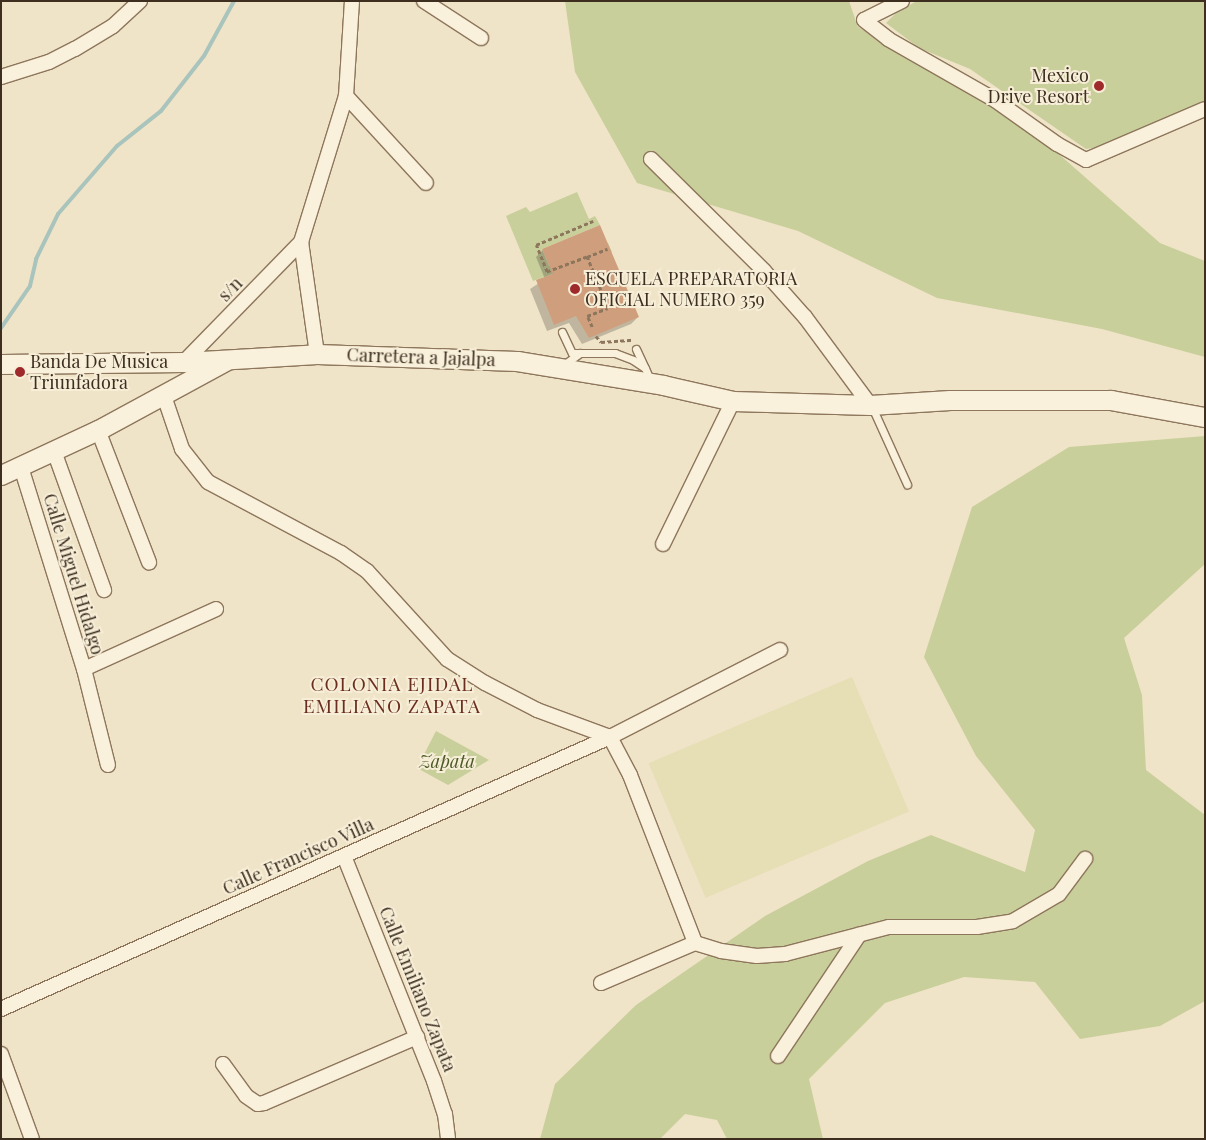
<!DOCTYPE html>
<style>
body{margin:0}
#map{position:relative;width:1206px;height:1140px;overflow:hidden;background:#f0e4c8;font-family:"Playfair Display",serif}
div>[style]{position:absolute}
.farmland>*{inset:0;background:#e6deb5;transform-origin:0 0}
.green>*{inset:0;background:#c9cf9b}
.shadow>*{inset:0;background:#0003}
.stream>*{height:4px;margin:-2px;padding:0 2px;transform-origin:2px;border-radius:2px;background:#a9c4bc}
.building>*{inset:0;background:#cf9f7d}
.path>*{height:2.5px;margin-top:-1.25px;transform-origin:0;background:repeating-linear-gradient(90deg,#8d765c 0 4px,transparent 0 6.5px)}
.roads{filter:drop-shadow(1px 0 #8d765c) drop-shadow(-1px 0 #8d765c) drop-shadow(0 1px #8d765c) drop-shadow(0 -1px #8d765c)}
.lane>*{height:7px;margin:-3.5px;padding:0 3.5px;transform-origin:3.5px;border-radius:3.5px;background:#faf1dc}
.street>*{height:14px;margin:-7px;padding:0 7px;transform-origin:7px;border-radius:7px;background:#faf1dc}
.secondary>*{height:19px;margin:-9.5px;padding:0 9.5px;transform-origin:9.5px;border-radius:9.5px;background:#faf1dc}
.dots>*{width:14px;height:14px;translate:-50% -50%;box-sizing:border-box;border:2px solid #f7eed8;border-radius:50%}
span{translate:-50% -50%;white-space:nowrap;text-align:center;line-height:1.15;-webkit-text-stroke:4px #f7eed8;paint-order:stroke}
.poi-label{font-size:18px;color:#3d2e20}
.right{translate:-100% -50%;text-align:right}
.left{translate:0 -50%;text-align:left}
.street-label{font-size:18px;color:#3d2e20}
.park-label{font-size:18px;color:#4d5a26;font-style:italic}
.neighbourhood-label{font-size:19px;color:#6b2e1e;letter-spacing:1px}
.frame{position:absolute;inset:0;border:2px solid #3d2e20;pointer-events:none}
</style>
<div id="map">
<div class="farmland">
<div style="left:852px;top:677px;width:146px;height:221px;rotate:67deg"></div>
</div>
<div class="green">
<div style="clip-path:polygon(565px 1px,849px 1px,858px 27px,1028px 127px,1160px 243px,1205px 261px,1205px 357px,1102px 329px,937px 298px,798px 231px,637px 183px,575px 72px)"></div>
<div style="clip-path:polygon(917px 1px,1205px 1px,1205px 102px,1105px 146px,1086px 149px,970px 69px,919px 48px,886px 23px,897px 12px)"></div>
<div style="clip-path:polygon(577px 192px,589px 219px,595px 216px,600px 225px,542px 249px,549px 266px,608px 243px,612px 252px,533px 281px,506px 216px,526px 207px,530px 212px)"></div>
<div style="clip-path:polygon(1205px 436px,1205px 564px,1124px 638px,1142px 695px,1146px 770px,1205px 815px,1205px 1001px,1160px 1026px,1080px 1039px,1035px 982px,964px 977px,885px 1003px,809px 1079px,823px 1139px,727px 1139px,717px 1120px,685px 1114px,660px 1139px,540px 1139px,555px 1084px,636px 1005px,765px 916px,868px 861px,931px 835px,1025px 872px,1035px 830px,976px 756px,924px 657px,972px 507px,1069px 447px)"></div>
<div style="clip-path:polygon(436px 731px,489px 760px,448px 785px,417px 768px)"></div>
</div>
<div class="shadow">
<div style="clip-path:polygon(543px 250px,638px 317px,631px 324px,582px 344px,569px 323px,547px 331px,530px 289px,545px 279px,536px 257px)"></div>
</div>
<div class="stream">
<div style="left:1px;top:328px;width:51px;rotate:-55.4deg"></div>
<div style="left:30px;top:286px;width:28px;rotate:-77deg"></div>
<div style="left:36px;top:259px;width:50px;rotate:-63.9deg"></div>
<div style="left:58px;top:214px;width:90px;rotate:-49.1deg"></div>
<div style="left:117px;top:146px;width:56px;rotate:-38.5deg"></div>
<div style="left:161px;top:111px;width:70px;rotate:-52deg"></div>
<div style="left:204px;top:56px;width:63px;rotate:-61.4deg"></div>
</div>
<div class="building">
<div style="clip-path:polygon(600px 225px,639px 317px,589px 338px,576px 316px,554px 325px,536px 280px,553px 274px,542px 249px)"></div>
</div>
<div class="path">
<div style="left:587px;top:257px;width:22px;rotate:-22deg"></div>
<div style="left:592px;top:327px;width:12px;rotate:-114deg"></div>
<div style="left:587px;top:316px;width:22px;rotate:-21deg"></div>
<div style="left:608px;top:308px;width:55px;rotate:-112.4deg"></div>
<div style="left:587px;top:257px;width:43px;rotate:159.4deg"></div>
<div style="left:547px;top:272px;width:29px;rotate:-112deg"></div>
<div style="left:536px;top:245px;width:62px;rotate:-22.8deg"></div>
<div style="left:596px;top:336px;width:8px;rotate:50deg"></div>
<div style="left:601px;top:342px;width:32px;rotate:-4deg"></div>
</div>
<div class="roads">
<div class="lane">
<div style="left:562px;top:332px;width:23px;rotate:65deg"></div>
<div style="left:572px;top:353px;width:8px"></div>
<div style="left:636px;top:349px;width:19px;rotate:65deg"></div>
<div style="left:562px;top:366px;width:22px;rotate:-36deg"></div>
<div style="left:580px;top:353px;width:35px"></div>
<div style="left:615px;top:353px;width:19px;rotate:21deg"></div>
<div style="left:633px;top:360px;width:14px;rotate:34deg"></div>
<div style="left:645px;top:368px;width:13px;rotate:67deg"></div>
<div style="left:872px;top:407px;width:85px;rotate:65.6deg"></div>
</div>
<div class="street">
<div style="left:424px;top:1px;width:68px;rotate:33deg"></div>
<div style="left:902px;top:1px;width:42px;rotate:153.4deg"></div>
<div style="left:864px;top:20px;width:31px;rotate:38deg"></div>
<div style="left:888px;top:39px;width:123px;rotate:29.7deg"></div>
<div style="left:995px;top:100px;width:76px;rotate:35.4deg"></div>
<div style="left:1057px;top:144px;width:33px;rotate:29deg"></div>
<div style="left:1086px;top:160px;width:129px;rotate:-23.2deg"></div>
<div style="left:1px;top:77px;width:50px;rotate:-17.4deg"></div>
<div style="left:49px;top:62px;width:29px;rotate:-27deg"></div>
<div style="left:75px;top:49px;width:44px;rotate:-31.2deg"></div>
<div style="left:113px;top:26px;width:37px;rotate:-43deg"></div>
<div style="left:346px;top:96px;width:118px;rotate:47.4deg"></div>
<div style="left:651px;top:159px;width:159px;rotate:44.7deg"></div>
<div style="left:764px;top:271px;width:62px;rotate:48.3deg"></div>
<div style="left:805px;top:317px;width:109px;rotate:53.5deg"></div>
<div style="left:317px;top:354px;width:113px;rotate:-98.1deg"></div>
<div style="left:301px;top:242px;width:153px;rotate:-72.9deg"></div>
<div style="left:346px;top:96px;width:95px;rotate:-86.4deg"></div>
<div style="left:184px;top:362px;width:168px;rotate:-45.7deg"></div>
<div style="left:164px;top:396px;width:56px;rotate:71.2deg"></div>
<div style="left:182px;top:449px;width:42px;rotate:51.8deg"></div>
<div style="left:208px;top:482px;width:151px;rotate:28.1deg"></div>
<div style="left:341px;top:553px;width:32px;rotate:35deg"></div>
<div style="left:367px;top:571px;width:119px;rotate:47.7deg"></div>
<div style="left:447px;top:659px;width:45px;rotate:32.3deg"></div>
<div style="left:485px;top:683px;width:59px;rotate:27.4deg"></div>
<div style="left:537px;top:710px;width:78px;rotate:20.3deg"></div>
<div style="left:98px;top:430px;width:142px;rotate:68.9deg"></div>
<div style="left:54px;top:451px;width:148px;rotate:70.2deg"></div>
<div style="left:21px;top:467px;width:212px;rotate:72.7deg"></div>
<div style="left:84px;top:669px;width:99px;rotate:76deg"></div>
<div style="left:663px;top:544px;width:159px;rotate:-63.9deg"></div>
<div style="left:84px;top:669px;width:145px;rotate:-24.4deg"></div>
<div style="left:610px;top:737px;width:43px;rotate:62.2deg"></div>
<div style="left:630px;top:775px;width:180px;rotate:68.8deg"></div>
<div style="left:344px;top:856px;width:242px;rotate:68.2deg"></div>
<div style="left:434px;top:1081px;width:35px;rotate:72deg"></div>
<div style="left:445px;top:1114px;width:25px;rotate:83deg"></div>
<div style="left:601px;top:983px;width:102px;rotate:-23.1deg"></div>
<div style="left:695px;top:943px;width:27px;rotate:17deg"></div>
<div style="left:721px;top:951px;width:36px;rotate:8deg"></div>
<div style="left:757px;top:956px;width:28px;rotate:-4deg"></div>
<div style="left:785px;top:954px;width:107px;rotate:-14.6deg"></div>
<div style="left:889px;top:927px;width:88px"></div>
<div style="left:977px;top:927px;width:36px;rotate:-9deg"></div>
<div style="left:1013px;top:921px;width:53px;rotate:-30.4deg"></div>
<div style="left:1059px;top:894px;width:44px;rotate:-53.4deg"></div>
<div style="left:1px;top:1009px;width:667px;rotate:-24.07deg"></div>
<div style="left:610px;top:737px;width:191px;rotate:-27.1deg"></div>
<div style="left:1px;top:1054px;width:90px;rotate:70deg"></div>
<div style="left:778px;top:1056px;width:146px;rotate:-56.2deg"></div>
<div style="left:223px;top:1064px;width:39px;rotate:54deg"></div>
<div style="left:246px;top:1096px;width:14px;rotate:34deg"></div>
<div style="left:258px;top:1104px;width:6px;rotate:-9deg"></div>
<div style="left:264px;top:1103px;width:167px;rotate:-23.3deg"></div>
</div>
<div class="secondary">
<div style="left:1px;top:364px;width:183px;rotate:-0.6deg"></div>
<div style="left:184px;top:362px;width:133px;rotate:-3.4deg"></div>
<div style="left:317px;top:354px;width:200px;rotate:2deg"></div>
<div style="left:517px;top:361px;width:148px;rotate:9.3deg"></div>
<div style="left:663px;top:385px;width:72px;rotate:12.9deg"></div>
<div style="left:733px;top:401px;width:137px;rotate:1.7deg"></div>
<div style="left:870px;top:405px;width:80px;rotate:-3.6deg"></div>
<div style="left:950px;top:400px;width:161px"></div>
<div style="left:1111px;top:400px;width:96px;rotate:10.3deg"></div>
<div style="left:1px;top:475px;width:107px;rotate:-24.9deg"></div>
<div style="left:98px;top:430px;width:145px;rotate:-28.5deg"></div>
</div>
</div>
<div class="dots">
<div style="left:1099px;top:86px;background:#9e2a2b"></div>
<div style="left:575px;top:289px;background:#9e2a2b"></div>
<div style="left:20px;top:372px;background:#9e2a2b"></div>
</div>
<div class="poi-label">
<span class="right" style="left:1089px;top:86px">Mexico<br>Drive Resort</span>
<span class="left" style="left:585px;top:289px">ESCUELA PREPARATORIA<br>OFICIAL NUMERO 359</span>
<span class="left" style="left:30px;top:372px">Banda De Musica<br>Triunfadora</span>
</div>
<div class="street-label">
<span style="left:230px;top:289px;rotate:-46deg">s/n</span>
<span style="left:421px;top:357px;rotate:2deg">Carretera a Jajalpa</span>
<span style="left:74px;top:574px;rotate:73deg">Calle Miguel Hidalgo</span>
<span style="left:298px;top:856px;rotate:-24deg">Calle Francisco Villa</span>
<span style="left:418px;top:989px;rotate:68deg">Calle Emiliano Zapata</span>
</div>
<div class="park-label">
<span style="left:447px;top:761px">Zapata</span>
</div>
<div class="neighbourhood-label">
<span style="left:392px;top:695px">COLONIA EJIDAL<br>EMILIANO ZAPATA</span>
</div>
<div class="frame"></div>
</div>
